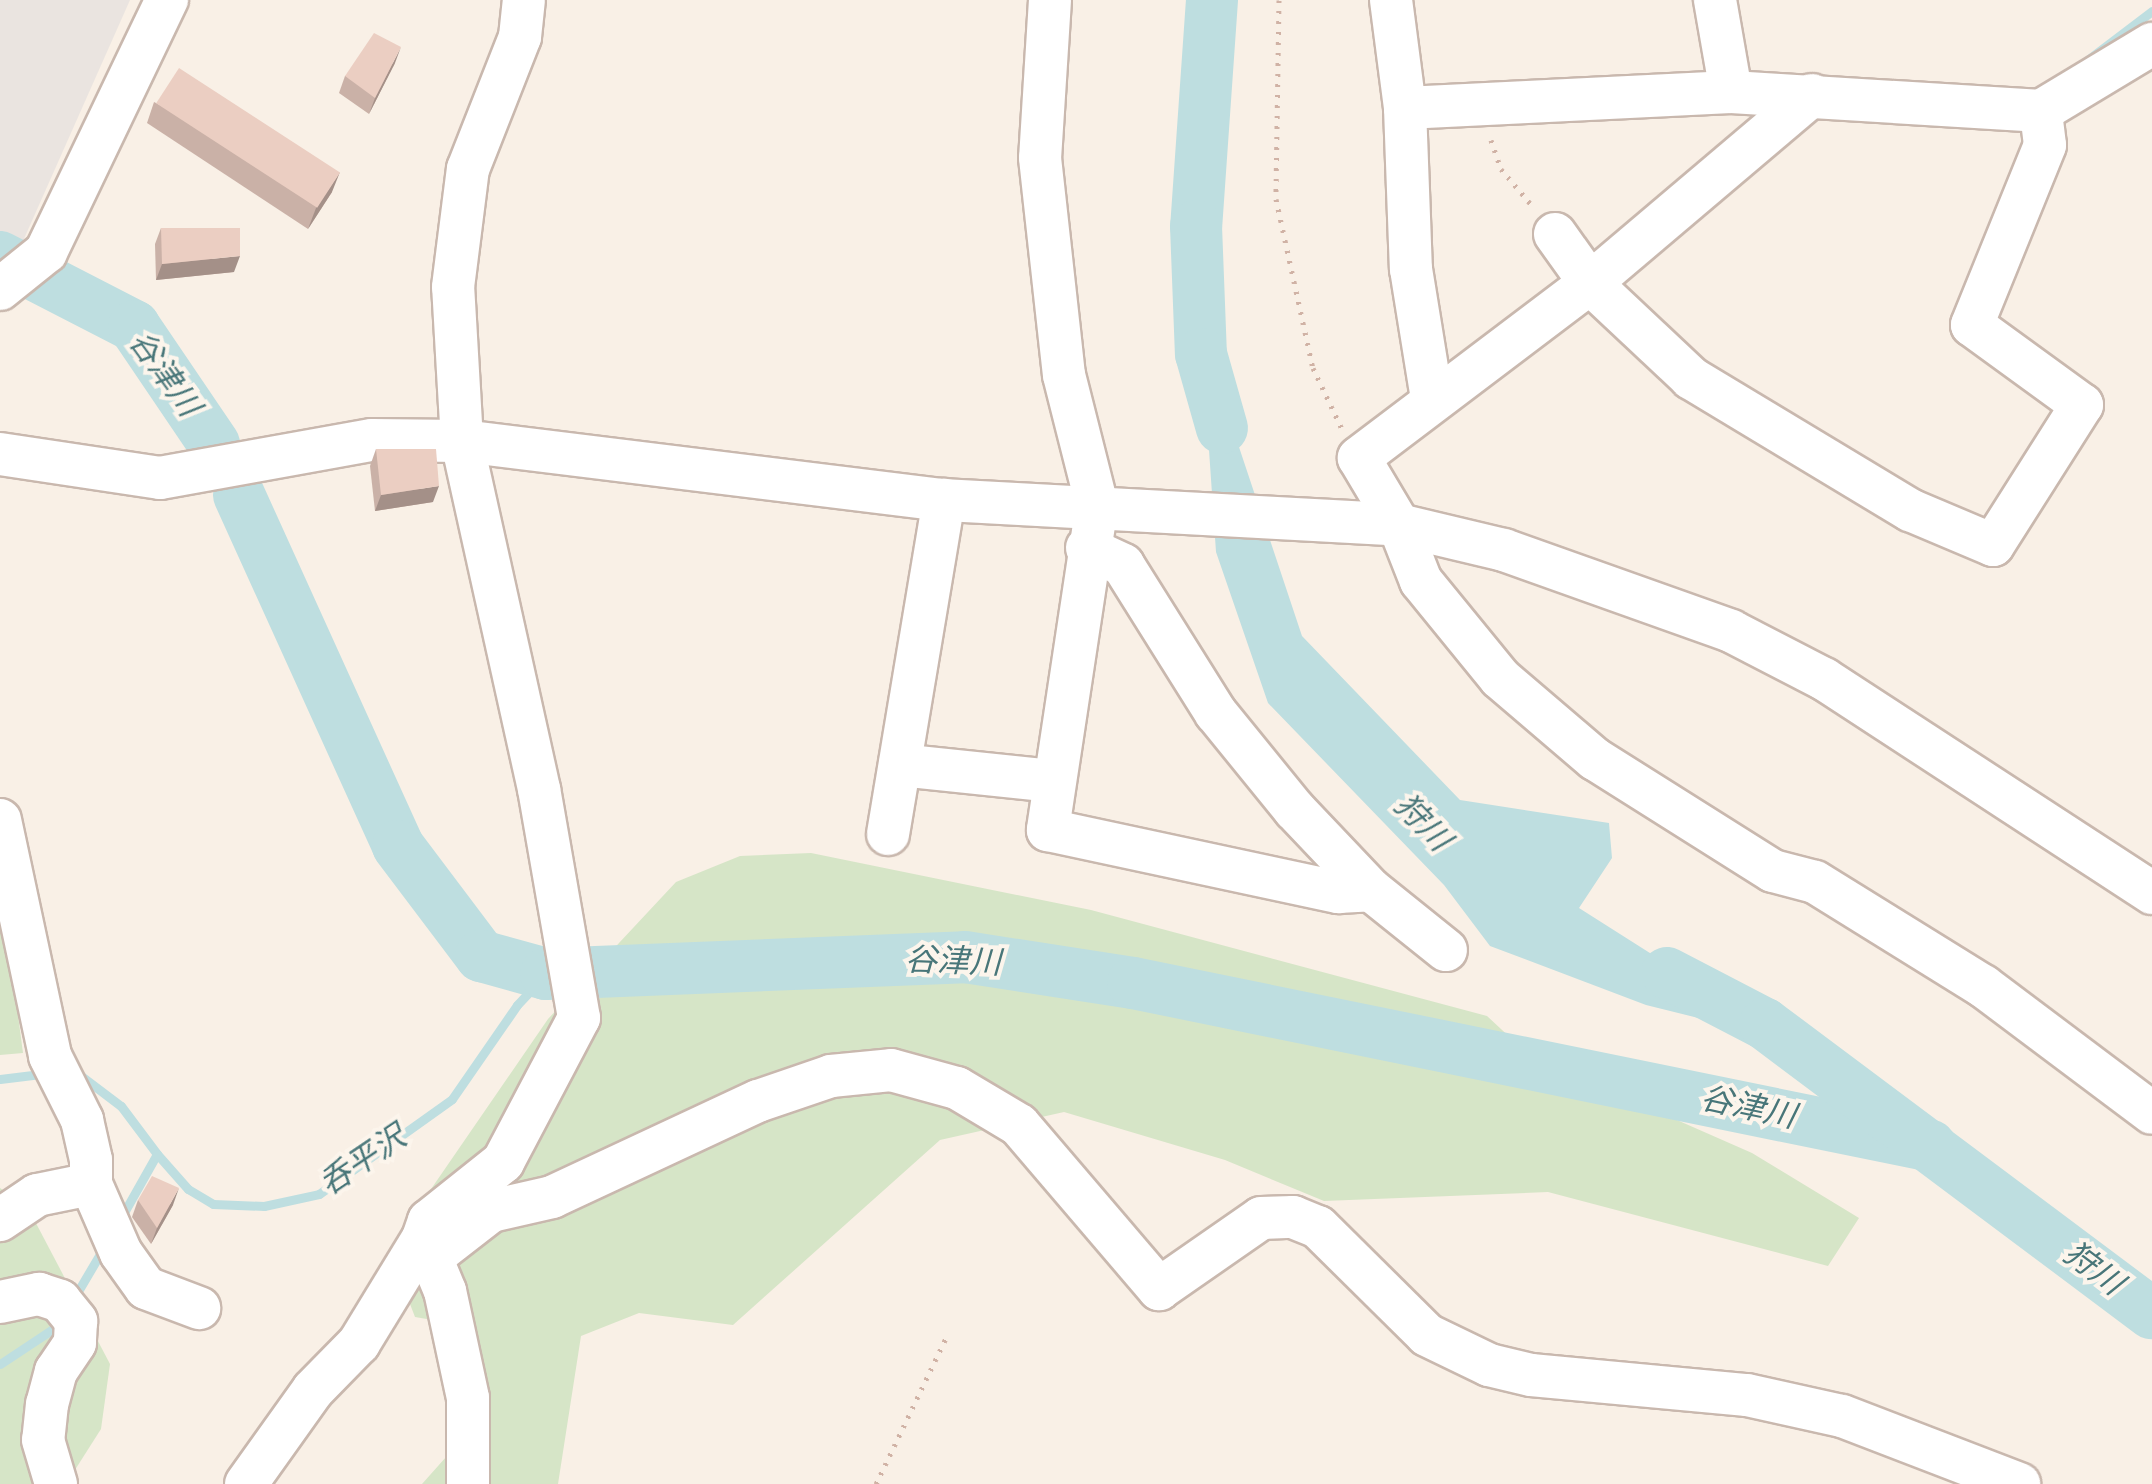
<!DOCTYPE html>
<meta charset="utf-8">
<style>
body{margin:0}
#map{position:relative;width:2152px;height:1484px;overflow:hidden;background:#f9f0e6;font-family:"Varela Round","Noto Sans JP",sans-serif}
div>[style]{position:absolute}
.industrial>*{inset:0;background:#eae4e0}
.green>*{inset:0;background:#d6e5c7}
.water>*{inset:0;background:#bedee0}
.stream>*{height:9px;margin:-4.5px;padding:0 4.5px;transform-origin:4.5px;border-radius:4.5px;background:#bedee0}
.river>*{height:52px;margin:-26px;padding:0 26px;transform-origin:26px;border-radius:26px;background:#bedee0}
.path>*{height:5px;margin-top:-2.5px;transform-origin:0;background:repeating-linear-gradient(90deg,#d0b2a5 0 2.5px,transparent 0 10.5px)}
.roads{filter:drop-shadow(2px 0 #c9b8ae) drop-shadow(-2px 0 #c9b8ae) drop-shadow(0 2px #c9b8ae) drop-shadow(0 -2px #c9b8ae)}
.minor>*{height:42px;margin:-21px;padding:0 21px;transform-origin:21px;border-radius:21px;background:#fff}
.wall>*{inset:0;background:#cab1a7}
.shaded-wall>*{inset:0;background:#a49088}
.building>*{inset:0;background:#ebcec2;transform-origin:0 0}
span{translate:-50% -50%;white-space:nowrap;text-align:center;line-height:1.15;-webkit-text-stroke:8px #fcf5ec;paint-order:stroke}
.water-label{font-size:32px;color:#487679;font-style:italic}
</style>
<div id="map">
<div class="industrial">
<div style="clip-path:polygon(0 0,130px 0,23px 241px,10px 246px,0 243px)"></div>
</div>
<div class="green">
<div style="clip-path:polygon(811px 853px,1091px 910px,1487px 1016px,1529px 1055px,1752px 1153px,1859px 1218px,1828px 1266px,1548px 1192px,1324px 1201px,1225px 1160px,1064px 1112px,940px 1140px,733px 1325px,639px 1313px,581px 1336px,558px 1484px,422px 1484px,487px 1411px,450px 1323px,415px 1317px,405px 1291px,418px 1208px,548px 1019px,676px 882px,740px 856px)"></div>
<div style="clip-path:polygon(0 879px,23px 1053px,0 1055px)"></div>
<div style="clip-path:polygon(0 1188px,28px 1208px,110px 1364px,101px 1429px,66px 1484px,0 1484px)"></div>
</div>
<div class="water">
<div style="clip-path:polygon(1201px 333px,1302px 636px,1460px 800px,1609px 823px,1612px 858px,1579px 908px,1787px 1040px,1646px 1005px,1490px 946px,1444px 885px,1268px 703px,1216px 552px)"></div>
</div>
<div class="stream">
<div style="left:2086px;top:61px;width:83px;rotate:-37.1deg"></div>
<div style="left:72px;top:1069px;width:61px;rotate:37.1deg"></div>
<div style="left:121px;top:1106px;width:60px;rotate:53.1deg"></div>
<div style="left:0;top:1079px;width:39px;rotate:-7deg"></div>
<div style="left:122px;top:1216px;width:71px;rotate:-60.6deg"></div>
<div style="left:157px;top:1154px;width:47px;rotate:48.5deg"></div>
<div style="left:188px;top:1189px;width:29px;rotate:31deg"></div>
<div style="left:213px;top:1204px;width:51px;rotate:2.2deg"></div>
<div style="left:264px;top:1206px;width:56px;rotate:-12.3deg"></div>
<div style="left:319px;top:1194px;width:163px;rotate:-35.5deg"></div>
<div style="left:452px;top:1099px;width:114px;rotate:-55.3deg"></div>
<div style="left:517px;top:1005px;width:42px;rotate:-46.9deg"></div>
<div style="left:74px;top:1298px;width:59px;rotate:-59.5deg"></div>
<div style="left:0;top:1364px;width:71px;rotate:-33.5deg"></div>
</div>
<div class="river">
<div style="left:1212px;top:0;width:227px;rotate:94deg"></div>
<div style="left:1196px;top:226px;width:128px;rotate:87.8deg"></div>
<div style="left:1201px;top:354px;width:77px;rotate:74.2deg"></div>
<div style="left:0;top:257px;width:151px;rotate:27.2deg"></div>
<div style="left:134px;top:326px;width:143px;rotate:55.9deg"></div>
<div style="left:239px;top:495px;width:385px;rotate:65.6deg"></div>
<div style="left:398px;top:846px;width:138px;rotate:53deg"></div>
<div style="left:481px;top:956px;width:67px;rotate:15.5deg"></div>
<div style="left:546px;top:974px;width:419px;rotate:-2.3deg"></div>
<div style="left:965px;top:957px;width:170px;rotate:8.8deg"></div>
<div style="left:1133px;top:983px;width:814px;rotate:11.54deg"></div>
<div style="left:1667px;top:973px;width:110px;rotate:27.5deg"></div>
<div style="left:1765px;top:1024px;width:483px;rotate:36.8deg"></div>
</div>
<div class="path">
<div style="left:1279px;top:0;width:199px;rotate:90.9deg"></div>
<div style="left:1276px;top:199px;width:173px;rotate:77.7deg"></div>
<div style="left:1313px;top:368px;width:68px;rotate:64.6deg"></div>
<div style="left:1491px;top:140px;width:31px;rotate:71deg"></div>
<div style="left:1501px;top:169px;width:52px;rotate:49.6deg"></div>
<div style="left:876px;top:1484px;width:164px;rotate:-64.4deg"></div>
</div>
<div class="roads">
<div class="minor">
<div style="left:1050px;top:0;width:158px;rotate:93.6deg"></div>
<div style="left:1040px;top:158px;width:218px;rotate:83.7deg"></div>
<div style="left:1064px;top:375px;width:134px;rotate:75.8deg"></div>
<div style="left:1097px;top:505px;width:329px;rotate:98.6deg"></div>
<div style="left:1048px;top:830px;width:297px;rotate:12.1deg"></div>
<div style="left:1338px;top:892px;width:33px;rotate:-3deg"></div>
<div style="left:1391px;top:0;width:109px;rotate:82.6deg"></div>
<div style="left:1405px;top:108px;width:161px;rotate:87.9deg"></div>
<div style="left:1411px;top:269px;width:131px;rotate:80.8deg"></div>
<div style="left:1715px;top:0;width:93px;rotate:80.1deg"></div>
<div style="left:1812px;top:95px;width:291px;rotate:139.7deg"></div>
<div style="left:1590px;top:283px;width:290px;rotate:142.9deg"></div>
<div style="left:1359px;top:458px;width:78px;rotate:59.2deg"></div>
<div style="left:1399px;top:525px;width:60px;rotate:68.6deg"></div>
<div style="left:1421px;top:581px;width:125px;rotate:50.8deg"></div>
<div style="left:1500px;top:678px;width:125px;rotate:40.5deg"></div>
<div style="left:1595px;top:759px;width:210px;rotate:32.2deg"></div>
<div style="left:1773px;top:871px;width:43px;rotate:14.7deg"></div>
<div style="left:1815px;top:882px;width:198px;rotate:31.8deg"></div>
<div style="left:1983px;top:986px;width:211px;rotate:36.9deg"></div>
<div style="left:1405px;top:108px;width:326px;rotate:-2.8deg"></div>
<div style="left:1731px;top:92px;width:311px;rotate:3.5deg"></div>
<div style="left:2041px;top:111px;width:130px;rotate:-31.1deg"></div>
<div style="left:1555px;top:234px;width:60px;rotate:54.5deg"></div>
<div style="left:1590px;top:283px;width:139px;rotate:43.2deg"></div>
<div style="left:1691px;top:378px;width:256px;rotate:31.1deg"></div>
<div style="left:1910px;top:510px;width:90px;rotate:22.9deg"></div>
<div style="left:1993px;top:545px;width:166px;rotate:-57.6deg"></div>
<div style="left:2082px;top:405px;width:136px;rotate:-144deg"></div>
<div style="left:1972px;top:325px;width:194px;rotate:-67.9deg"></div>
<div style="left:2045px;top:145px;width:34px;rotate:-97deg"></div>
<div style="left:0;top:289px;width:59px;rotate:-38.8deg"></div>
<div style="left:46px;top:252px;width:280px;rotate:-64.4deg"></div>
<div style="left:0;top:454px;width:162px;rotate:8.5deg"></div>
<div style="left:160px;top:478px;width:215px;rotate:-10.2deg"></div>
<div style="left:372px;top:440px;width:90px;rotate:0.6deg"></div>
<div style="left:462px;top:441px;width:486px;rotate:7deg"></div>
<div style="left:944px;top:500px;width:456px;rotate:3.1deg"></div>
<div style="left:1399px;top:525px;width:108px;rotate:13.4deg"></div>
<div style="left:1504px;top:550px;width:241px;rotate:19.6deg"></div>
<div style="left:1731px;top:631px;width:105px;rotate:27.3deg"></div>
<div style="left:1824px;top:679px;width:392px;rotate:33.1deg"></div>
<div style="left:1087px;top:548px;width:40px;rotate:25deg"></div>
<div style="left:1123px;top:565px;width:175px;rotate:57.9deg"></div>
<div style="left:1216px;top:713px;width:124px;rotate:50.9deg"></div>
<div style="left:1294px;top:809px;width:112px;rotate:46.5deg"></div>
<div style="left:1371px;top:890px;width:96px;rotate:38.7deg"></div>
<div style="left:900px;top:765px;width:153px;rotate:6deg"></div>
<div style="left:0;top:820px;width:241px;rotate:78deg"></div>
<div style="left:50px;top:1056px;width:72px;rotate:63.4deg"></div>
<div style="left:82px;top:1120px;width:41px;rotate:77.3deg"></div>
<div style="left:91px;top:1160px;width:24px;rotate:90deg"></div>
<div style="left:91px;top:1184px;width:55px;rotate:168.5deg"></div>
<div style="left:37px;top:1195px;width:45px;rotate:146deg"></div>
<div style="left:888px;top:834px;width:339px;rotate:-80.5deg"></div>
<div style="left:91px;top:1184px;width:75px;rotate:66.5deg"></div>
<div style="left:121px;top:1253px;width:43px;rotate:54.5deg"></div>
<div style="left:146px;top:1288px;width:57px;rotate:20.7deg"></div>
<div style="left:428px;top:1260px;width:80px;rotate:-37.9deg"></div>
<div style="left:491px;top:1211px;width:63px;rotate:-12.9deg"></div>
<div style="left:552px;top:1197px;width:227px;rotate:-25deg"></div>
<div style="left:758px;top:1101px;width:77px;rotate:-18.9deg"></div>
<div style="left:831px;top:1076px;width:60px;rotate:-5.7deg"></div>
<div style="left:891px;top:1070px;width:68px;rotate:15.3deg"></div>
<div style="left:957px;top:1088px;width:72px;rotate:30.8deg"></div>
<div style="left:1019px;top:1125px;width:216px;rotate:49.5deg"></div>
<div style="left:1159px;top:1289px;width:124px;rotate:-34.8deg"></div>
<div style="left:1261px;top:1218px;width:32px;rotate:-2deg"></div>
<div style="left:1293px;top:1217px;width:27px;rotate:22deg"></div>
<div style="left:1318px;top:1227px;width:153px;rotate:44.7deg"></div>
<div style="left:1427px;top:1335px;width:69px;rotate:25.8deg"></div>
<div style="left:1489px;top:1365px;width:43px;rotate:13.4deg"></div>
<div style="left:1531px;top:1375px;width:217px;rotate:5.3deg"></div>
<div style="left:1747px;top:1395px;width:97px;rotate:12.5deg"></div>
<div style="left:1842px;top:1416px;width:190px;rotate:21deg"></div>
<div style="left:0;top:1302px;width:40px;rotate:-12deg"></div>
<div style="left:39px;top:1294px;width:22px;rotate:18deg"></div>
<div style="left:60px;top:1301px;width:26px;rotate:51deg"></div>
<div style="left:76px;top:1321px;width:22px;rotate:93deg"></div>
<div style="left:75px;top:1343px;width:34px;rotate:124deg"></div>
<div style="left:56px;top:1371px;width:34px;rotate:105deg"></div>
<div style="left:47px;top:1404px;width:36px;rotate:96deg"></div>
<div style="left:43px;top:1440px;width:46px;rotate:73.5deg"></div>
<div style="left:246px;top:1484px;width:115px;rotate:-54.5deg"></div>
<div style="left:313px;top:1390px;width:66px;rotate:-45.6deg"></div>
<div style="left:359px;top:1343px;width:123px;rotate:-58.6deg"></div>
<div style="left:468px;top:1484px;width:86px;rotate:-90deg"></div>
<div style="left:468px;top:1398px;width:109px;rotate:-102.1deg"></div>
<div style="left:445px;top:1291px;width:57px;rotate:-112.5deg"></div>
<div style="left:423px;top:1238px;width:18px;rotate:-71deg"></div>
<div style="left:429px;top:1221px;width:95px;rotate:-38.6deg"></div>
<div style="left:503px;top:1162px;width:163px;rotate:-62.2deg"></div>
<div style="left:579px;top:1018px;width:232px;rotate:-99.9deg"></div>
<div style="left:539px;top:789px;width:356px;rotate:-102.5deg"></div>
<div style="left:462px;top:441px;width:154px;rotate:-93.3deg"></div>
<div style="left:453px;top:287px;width:119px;rotate:-82.8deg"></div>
<div style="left:468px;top:169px;width:142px;rotate:-68.5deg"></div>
<div style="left:520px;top:37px;width:37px;rotate:-84deg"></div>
</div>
</div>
<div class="wall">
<div style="clip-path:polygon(395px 63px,369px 114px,339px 93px,345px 76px)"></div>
<div style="clip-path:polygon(154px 102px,332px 192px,308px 229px,147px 123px)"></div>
<div style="clip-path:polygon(161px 228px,234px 272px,156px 280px,155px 244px)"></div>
<div style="clip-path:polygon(376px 449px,433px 502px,375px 511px,370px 466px)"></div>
<div style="clip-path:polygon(138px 1200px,173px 1205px,151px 1244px,132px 1217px)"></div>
</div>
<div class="shaded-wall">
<div style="clip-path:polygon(401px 47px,395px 63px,369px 114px,375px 98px)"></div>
<div style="clip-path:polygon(340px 172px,332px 192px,308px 229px,316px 208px)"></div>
<div style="clip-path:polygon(240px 256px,234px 272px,156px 280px,162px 264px)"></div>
<div style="clip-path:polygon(439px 486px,433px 502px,375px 511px,381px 495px)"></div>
<div style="clip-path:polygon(179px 1188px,173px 1205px,151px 1244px,157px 1228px)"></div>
</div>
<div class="building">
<div style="clip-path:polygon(374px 33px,401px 47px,375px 98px,345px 76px)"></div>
<div style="left:179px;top:68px;width:192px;height:42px;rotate:33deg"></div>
<div style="clip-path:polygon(161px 228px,240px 228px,240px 256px,162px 264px)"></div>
<div style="clip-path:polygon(376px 449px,436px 449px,439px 486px,381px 495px)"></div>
<div style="clip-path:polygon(152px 1176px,179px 1188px,157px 1228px,138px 1200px)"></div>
</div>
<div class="water-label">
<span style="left:164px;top:374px;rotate:54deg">谷津川</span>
<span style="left:1422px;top:823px;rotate:46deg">狩川</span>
<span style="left:953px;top:962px;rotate:2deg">谷津川</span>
<span style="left:1748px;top:1108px;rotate:12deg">谷津川</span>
<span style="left:363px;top:1161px;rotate:-34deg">呑平沢</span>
<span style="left:2093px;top:1269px;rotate:37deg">狩川</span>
</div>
</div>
